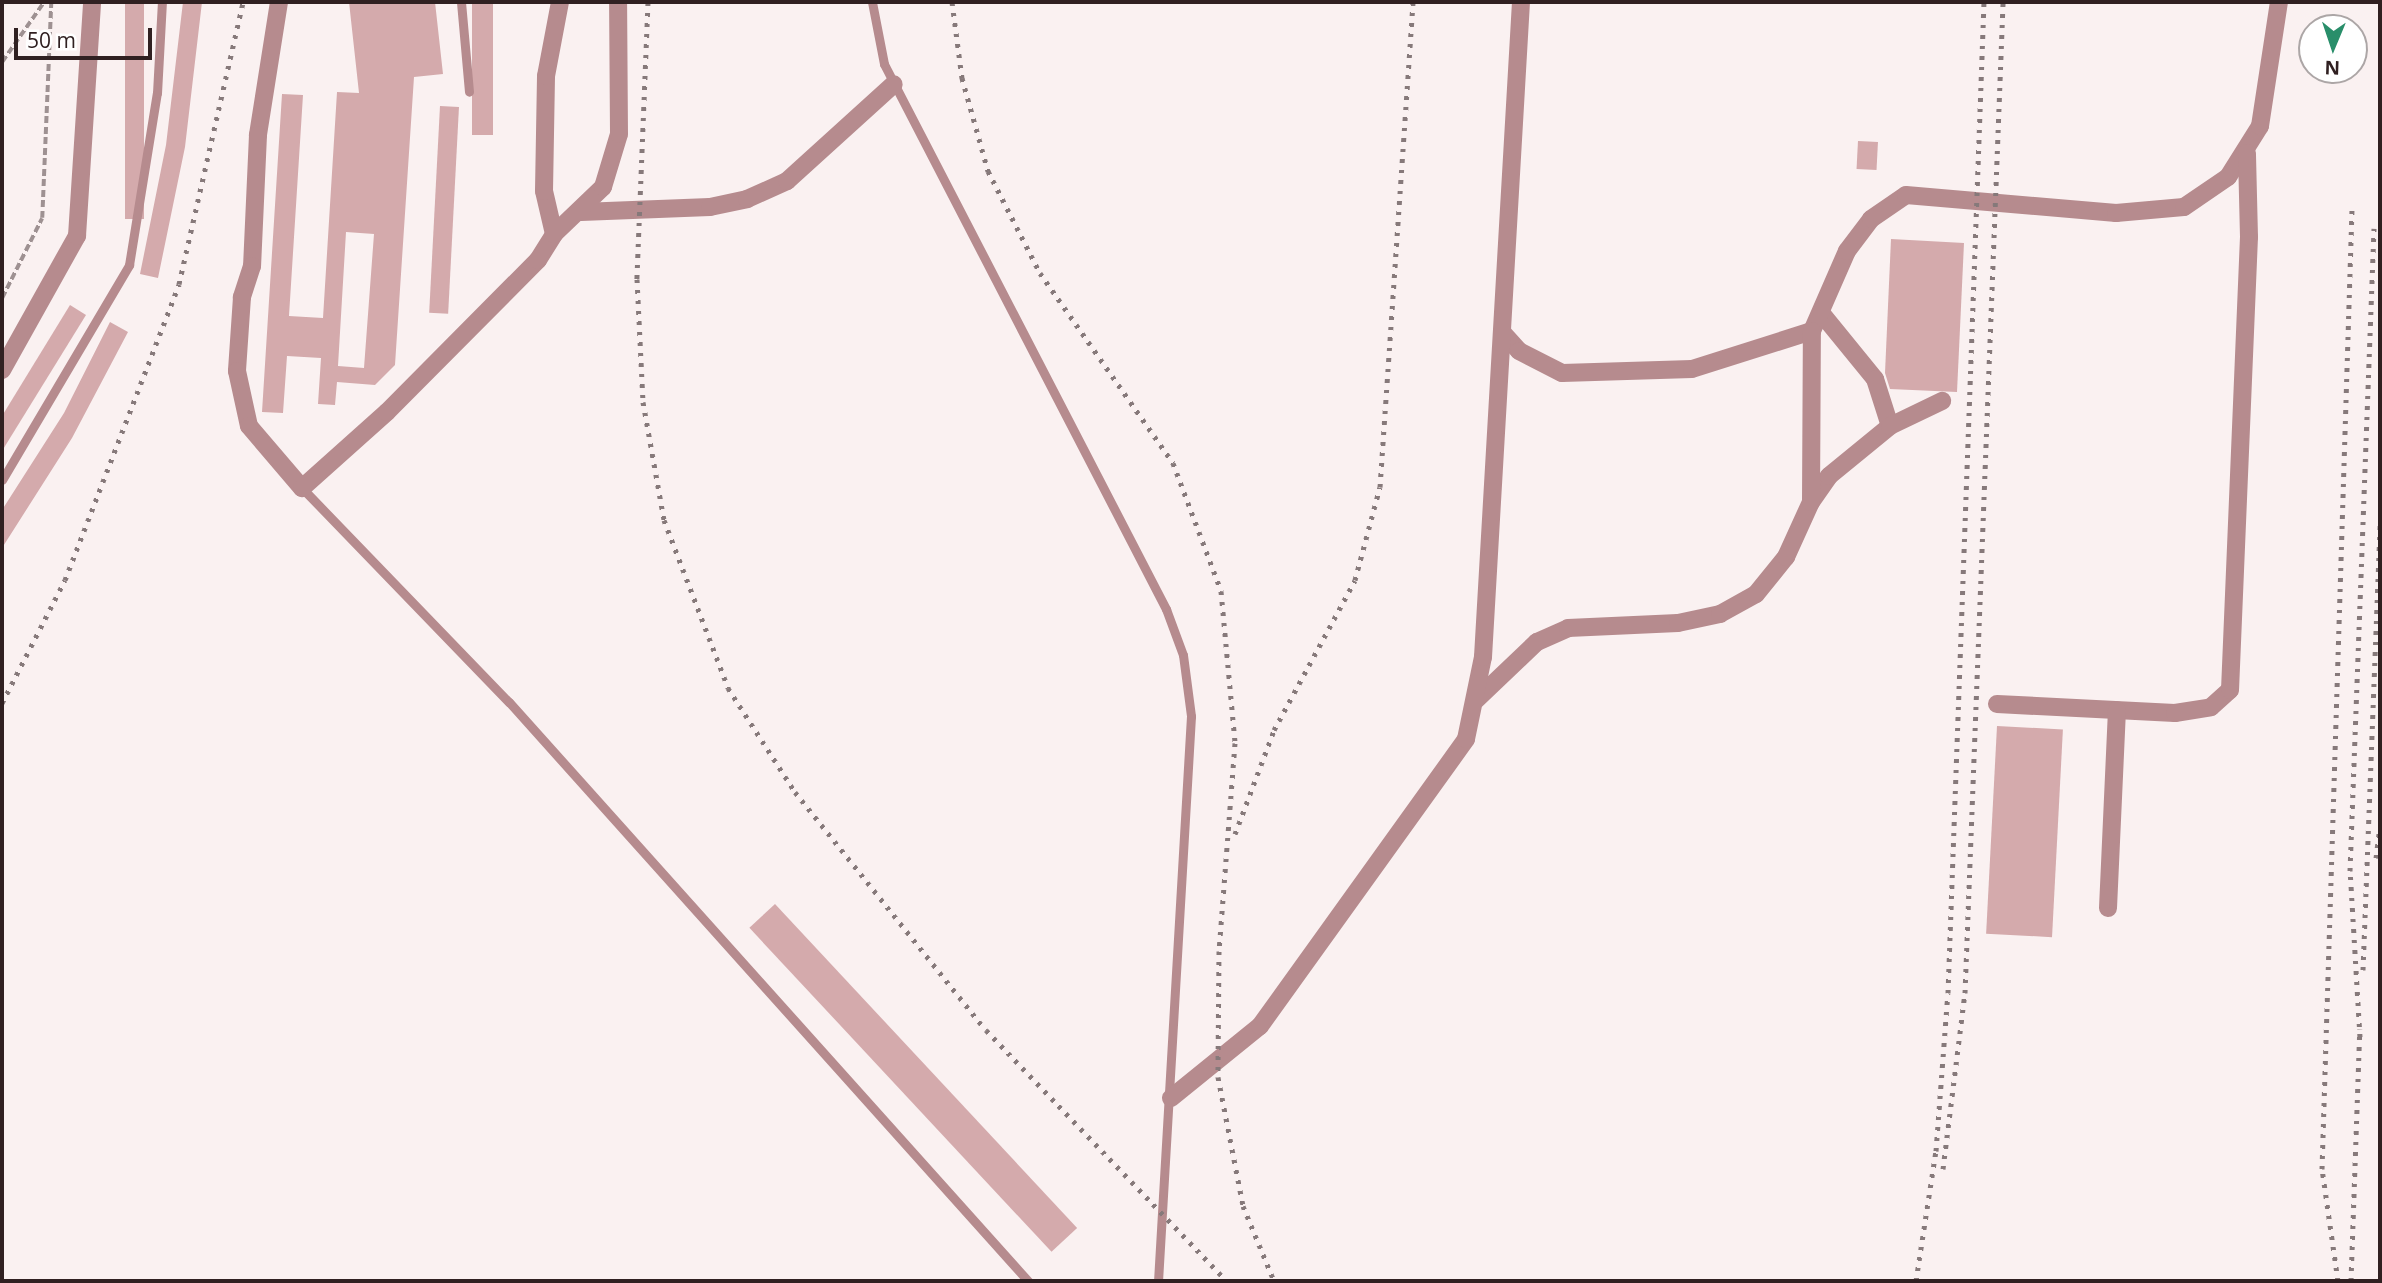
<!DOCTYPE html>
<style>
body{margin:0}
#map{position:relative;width:2382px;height:1283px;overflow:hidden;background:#faf1f1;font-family:"Open Sans",sans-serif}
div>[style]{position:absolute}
.building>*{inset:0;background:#d4aaac;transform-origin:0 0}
.path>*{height:3.5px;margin-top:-1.75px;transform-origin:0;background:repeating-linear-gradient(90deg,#9e9192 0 7px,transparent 0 10.5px)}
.service>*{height:9px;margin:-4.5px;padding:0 4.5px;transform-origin:4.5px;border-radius:4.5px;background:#b68b8e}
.minor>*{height:18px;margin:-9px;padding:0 9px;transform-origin:9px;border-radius:9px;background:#b68b8e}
.tertiary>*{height:18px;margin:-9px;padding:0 9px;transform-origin:9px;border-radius:9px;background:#b68b8e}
.rail>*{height:5px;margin-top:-2.5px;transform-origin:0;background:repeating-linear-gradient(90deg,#86797a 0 3.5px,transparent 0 10.5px)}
span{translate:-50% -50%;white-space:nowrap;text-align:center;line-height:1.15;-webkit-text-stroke:5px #fff;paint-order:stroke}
.frame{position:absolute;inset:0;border:4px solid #302021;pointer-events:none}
.north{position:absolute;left:2298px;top:14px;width:70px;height:70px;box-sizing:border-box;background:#fff;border:2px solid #aca6a6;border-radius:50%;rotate:182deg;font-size:19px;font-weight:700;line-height:28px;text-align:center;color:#302021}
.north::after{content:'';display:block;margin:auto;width:24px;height:32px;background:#298e6a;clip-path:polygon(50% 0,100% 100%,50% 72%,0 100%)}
.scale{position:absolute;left:14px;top:28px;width:138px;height:32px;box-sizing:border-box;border:4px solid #302021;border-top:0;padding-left:9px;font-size:21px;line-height:24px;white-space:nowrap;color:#302021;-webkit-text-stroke:5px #fff;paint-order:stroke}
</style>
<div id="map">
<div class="building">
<div style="left:125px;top:2px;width:19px;height:217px"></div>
<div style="clip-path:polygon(183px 2px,202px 2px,185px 147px,158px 278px,140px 274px,166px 145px)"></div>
<div style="clip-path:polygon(evenodd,349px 2px,435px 2px,443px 74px,414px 77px,395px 365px,375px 385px,337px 382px,335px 405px,318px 404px,321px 358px,287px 356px,283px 413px,262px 412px,282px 94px,303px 95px,289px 316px,323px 318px,337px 92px,359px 93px,349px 2px,346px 232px,374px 234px,364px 368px,338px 366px,346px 232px)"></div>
<div style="left:472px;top:2px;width:21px;height:133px"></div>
<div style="left:440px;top:106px;width:19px;height:207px;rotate:3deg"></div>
<div style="left:1858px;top:141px;width:20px;height:28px;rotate:3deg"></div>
<div style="clip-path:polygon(1891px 239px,1964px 243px,1957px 392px,1890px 389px,1885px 373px)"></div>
<div style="clip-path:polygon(70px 305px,86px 315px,2px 451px,2px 416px)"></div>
<div style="clip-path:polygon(110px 322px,128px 332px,72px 438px,2px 548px,2px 510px,64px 413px)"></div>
<div style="left:1997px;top:726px;width:66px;height:208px;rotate:3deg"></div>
<div style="left:775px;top:904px;width:443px;height:35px;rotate:47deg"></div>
</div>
<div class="path">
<div style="left:2px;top:62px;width:73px;rotate:-55deg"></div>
<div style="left:2px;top:298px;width:89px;rotate:-63.4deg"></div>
<div style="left:42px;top:218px;width:216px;rotate:-87.6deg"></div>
</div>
<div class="service">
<div style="left:461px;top:2px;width:90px;rotate:84.9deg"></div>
<div style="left:872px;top:2px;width:63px;rotate:79deg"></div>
<div style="left:884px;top:64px;width:614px;rotate:62.64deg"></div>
<div style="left:1166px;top:609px;width:49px;rotate:69.7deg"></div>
<div style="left:1183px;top:655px;width:62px;rotate:82.5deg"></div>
<div style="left:1191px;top:716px;width:566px;rotate:93.34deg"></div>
<div style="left:2px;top:480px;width:250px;rotate:-59.4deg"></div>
<div style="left:129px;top:265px;width:174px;rotate:-80.8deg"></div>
<div style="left:157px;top:93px;width:91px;rotate:-86.9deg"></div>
<div style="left:302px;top:488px;width:298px;rotate:46deg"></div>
<div style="left:509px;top:702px;width:778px;rotate:48.13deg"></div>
</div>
<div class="minor">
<div style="left:279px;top:2px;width:135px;rotate:99deg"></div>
<div style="left:258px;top:135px;width:131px;rotate:92.6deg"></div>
<div style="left:252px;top:266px;width:33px;rotate:108deg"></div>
<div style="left:242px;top:297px;width:74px;rotate:93.9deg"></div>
<div style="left:237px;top:371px;width:56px;rotate:77.7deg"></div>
<div style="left:249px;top:426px;width:82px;rotate:49.5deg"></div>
<div style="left:302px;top:488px;width:114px;rotate:-41.8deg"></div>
<div style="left:387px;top:412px;width:214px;rotate:-45.2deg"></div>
<div style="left:538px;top:260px;width:31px;rotate:-58deg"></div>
<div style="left:554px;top:234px;width:44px;rotate:-103.1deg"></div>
<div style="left:544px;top:191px;width:115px;rotate:-89deg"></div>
<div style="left:546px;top:76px;width:75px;rotate:-79.3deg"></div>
<div style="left:581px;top:212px;width:129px;rotate:-2.2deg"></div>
<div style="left:710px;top:207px;width:38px;rotate:-12deg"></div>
<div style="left:747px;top:199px;width:44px;rotate:-24.2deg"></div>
<div style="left:787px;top:181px;width:144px;rotate:-42.2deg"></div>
<div style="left:554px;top:234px;width:68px;rotate:-43.8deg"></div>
<div style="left:603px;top:187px;width:55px;rotate:-73.2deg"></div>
<div style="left:619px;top:134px;width:132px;rotate:-90.4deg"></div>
<div style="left:1822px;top:314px;width:84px;rotate:50.8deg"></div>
<div style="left:1875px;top:379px;width:49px;rotate:72.3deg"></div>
<div style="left:1502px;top:332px;width:25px;rotate:48deg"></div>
<div style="left:1519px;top:351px;width:48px;rotate:27.1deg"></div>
<div style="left:1562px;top:373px;width:130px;rotate:-1.8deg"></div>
<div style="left:1692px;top:369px;width:126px;rotate:-17.6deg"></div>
<div style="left:1812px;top:331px;width:87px;rotate:-66.4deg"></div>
<div style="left:1847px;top:251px;width:40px;rotate:-53deg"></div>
<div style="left:1871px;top:219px;width:42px;rotate:-34.4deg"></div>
<div style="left:1906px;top:195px;width:211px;rotate:4.9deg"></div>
<div style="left:2116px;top:213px;width:68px;rotate:-5deg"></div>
<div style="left:2184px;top:207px;width:53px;rotate:-34.3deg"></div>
<div style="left:2228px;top:177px;width:60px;rotate:-57.9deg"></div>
<div style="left:2260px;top:126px;width:125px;rotate:-81.3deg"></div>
<div style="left:1811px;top:502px;width:32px;rotate:-55deg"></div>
<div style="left:1829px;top:476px;width:79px;rotate:-39.3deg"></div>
<div style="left:1890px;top:426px;width:58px;rotate:-25.7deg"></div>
<div style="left:1476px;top:700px;width:84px;rotate:-43.6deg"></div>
<div style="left:1537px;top:642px;width:34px;rotate:-24deg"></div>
<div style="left:1568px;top:628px;width:110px;rotate:-2.6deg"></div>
<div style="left:1678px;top:623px;width:43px;rotate:-12.1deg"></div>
<div style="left:1720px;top:614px;width:41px;rotate:-29.1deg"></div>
<div style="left:1756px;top:594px;width:48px;rotate:-51deg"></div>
<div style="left:1786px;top:557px;width:60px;rotate:-65.6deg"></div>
<div style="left:1811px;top:502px;width:171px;rotate:-89.7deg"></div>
<div style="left:1997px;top:704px;width:178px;rotate:2.9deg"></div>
<div style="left:2175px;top:713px;width:36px;rotate:-9deg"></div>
<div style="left:2211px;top:707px;width:25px;rotate:-42deg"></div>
<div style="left:2230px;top:690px;width:453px;rotate:-87.6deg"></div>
<div style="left:2249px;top:237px;width:84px;rotate:-91.4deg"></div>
<div style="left:2108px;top:908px;width:198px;rotate:-87.4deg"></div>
<div style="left:1171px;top:1098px;width:114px;rotate:-39deg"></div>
<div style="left:1260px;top:1026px;width:353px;rotate:-54.3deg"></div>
<div style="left:1466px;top:739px;width:84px;rotate:-78.3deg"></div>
<div style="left:1483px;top:657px;width:656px;rotate:-86.68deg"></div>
</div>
<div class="tertiary">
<div style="left:2px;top:370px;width:154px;rotate:-60.8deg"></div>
<div style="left:77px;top:236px;width:234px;rotate:-86.3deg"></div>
</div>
<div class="rail">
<div style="left:648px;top:2px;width:277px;rotate:92.3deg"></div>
<div style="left:637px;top:279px;width:123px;rotate:87.2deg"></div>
<div style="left:643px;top:402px;width:120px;rotate:79.9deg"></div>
<div style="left:664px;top:520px;width:180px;rotate:69.1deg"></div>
<div style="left:728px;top:688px;width:124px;rotate:57.2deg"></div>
<div style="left:795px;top:792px;width:305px;rotate:51.3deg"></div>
<div style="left:986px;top:1030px;width:348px;rotate:46.2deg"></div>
<div style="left:952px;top:2px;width:77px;rotate:82.5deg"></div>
<div style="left:962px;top:78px;width:97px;rotate:74.4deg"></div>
<div style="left:988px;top:171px;width:114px;rotate:63deg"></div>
<div style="left:1040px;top:273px;width:232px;rotate:55deg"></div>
<div style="left:1173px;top:463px;width:137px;rotate:69.4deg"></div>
<div style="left:1221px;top:591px;width:153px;rotate:84.7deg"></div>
<div style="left:1235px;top:743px;width:209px;rotate:94.4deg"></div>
<div style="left:1219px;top:951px;width:126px;rotate:90.5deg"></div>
<div style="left:1218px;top:1077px;width:131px;rotate:79deg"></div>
<div style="left:1243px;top:1206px;width:81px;rotate:67.5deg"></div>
<div style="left:2px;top:703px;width:138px;rotate:-62.9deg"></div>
<div style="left:65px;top:580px;width:317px;rotate:-68.9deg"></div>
<div style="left:179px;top:284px;width:289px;rotate:-77.2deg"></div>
<div style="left:1235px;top:834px;width:111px;rotate:-69.4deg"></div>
<div style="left:1274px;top:730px;width:170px;rotate:-61.6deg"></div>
<div style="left:1355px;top:580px;width:96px;rotate:-75deg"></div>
<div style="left:1380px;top:487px;width:486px;rotate:-86.1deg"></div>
<div style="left:2376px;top:858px;width:31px;rotate:-83deg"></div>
<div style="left:2363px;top:970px;width:447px;rotate:-87.8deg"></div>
<div style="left:2360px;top:1037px;width:166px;rotate:-93.4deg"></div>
<div style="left:2350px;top:871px;width:643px;rotate:-87.86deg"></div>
<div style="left:1943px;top:1169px;width:177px;rotate:-82.9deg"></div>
<div style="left:1965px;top:993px;width:992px;rotate:-87.8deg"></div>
<div style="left:1916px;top:1281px;width:132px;rotate:-81.3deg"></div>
<div style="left:1936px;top:1151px;width:158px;rotate:-85.7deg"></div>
<div style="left:1948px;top:993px;width:992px;rotate:-87.92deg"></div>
<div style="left:2338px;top:1281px;width:113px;rotate:-98.1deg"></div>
<div style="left:2322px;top:1169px;width:960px;rotate:-88.21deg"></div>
<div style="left:2351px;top:1281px;width:252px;rotate:-88deg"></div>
</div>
<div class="frame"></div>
<div class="north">N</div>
<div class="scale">50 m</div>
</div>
